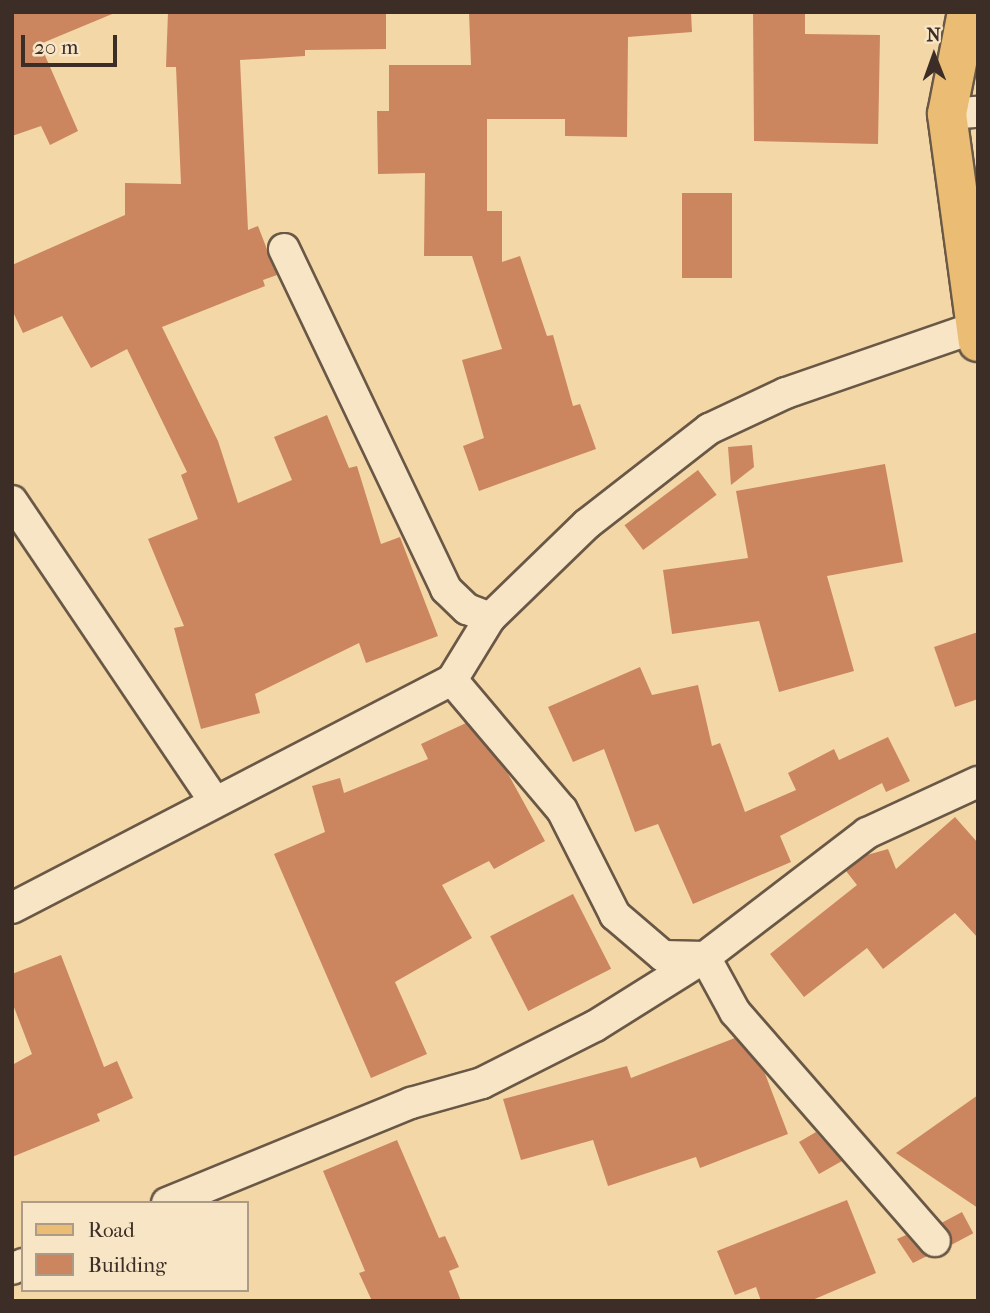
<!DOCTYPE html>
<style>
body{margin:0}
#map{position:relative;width:990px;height:1313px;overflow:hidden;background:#f3d7a7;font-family:"IM FELL French Canon",serif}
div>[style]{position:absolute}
.building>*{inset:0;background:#cc865f;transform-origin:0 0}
.roads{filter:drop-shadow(2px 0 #6a5846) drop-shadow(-2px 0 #6a5846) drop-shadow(0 2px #6a5846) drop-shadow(0 -2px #6a5846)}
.street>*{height:30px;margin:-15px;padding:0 15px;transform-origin:15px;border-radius:15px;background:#f7e5c6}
.primary>*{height:38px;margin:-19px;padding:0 19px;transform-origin:19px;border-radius:19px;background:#eabc74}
span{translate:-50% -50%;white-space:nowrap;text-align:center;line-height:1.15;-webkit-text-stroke:6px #f7e5c6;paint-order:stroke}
.frame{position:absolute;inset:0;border:14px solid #3c2d26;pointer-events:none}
.legend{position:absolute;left:21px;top:1201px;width:228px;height:91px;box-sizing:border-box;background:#f7e5c6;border:2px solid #ac9b86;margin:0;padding:9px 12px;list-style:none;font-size:21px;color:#3c2d26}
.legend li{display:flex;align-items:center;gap:14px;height:35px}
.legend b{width:35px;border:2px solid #ac9b86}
.north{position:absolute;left:899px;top:21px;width:70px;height:70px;-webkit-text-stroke:5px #f7e5c6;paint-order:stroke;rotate:359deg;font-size:19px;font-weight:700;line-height:28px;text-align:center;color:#3c2d26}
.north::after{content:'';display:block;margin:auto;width:24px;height:32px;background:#3c2d26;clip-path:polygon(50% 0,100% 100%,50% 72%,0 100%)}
.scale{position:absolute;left:21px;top:35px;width:96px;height:32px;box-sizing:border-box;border:4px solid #3c2d26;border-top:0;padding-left:9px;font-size:21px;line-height:24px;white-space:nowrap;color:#3c2d26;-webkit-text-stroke:5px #f7e5c6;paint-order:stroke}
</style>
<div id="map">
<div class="building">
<div style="clip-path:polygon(12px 12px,117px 12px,40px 44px,78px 131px,50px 145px,41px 126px,12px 136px)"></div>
<div style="clip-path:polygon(168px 12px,386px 12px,386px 49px,305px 50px,305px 56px,240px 60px,248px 230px,258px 226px,277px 275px,263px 280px,265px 286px,162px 327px,218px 441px,238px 503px,292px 480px,274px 437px,327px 415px,349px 468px,357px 466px,381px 544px,400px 537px,438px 636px,366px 663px,359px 643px,255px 694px,260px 713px,201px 729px,174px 628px,184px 626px,148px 539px,198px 519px,181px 475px,187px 472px,127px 349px,91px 368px,62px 316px,23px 333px,12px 310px,12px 265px,125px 215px,125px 183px,181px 184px,176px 67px,166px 67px)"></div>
<div style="clip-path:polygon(469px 12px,691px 12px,692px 32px,628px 37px,627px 137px,565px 136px,565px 119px,487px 119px,487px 211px,502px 211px,502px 262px,520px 256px,547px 336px,553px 335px,573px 406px,580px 404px,596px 449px,479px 491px,463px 446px,484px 438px,462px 360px,502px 349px,472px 256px,424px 256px,425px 173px,378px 174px,377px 111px,389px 111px,389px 65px,471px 65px)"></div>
<div style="clip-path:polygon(753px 12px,805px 12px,805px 34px,880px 35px,878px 144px,754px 141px)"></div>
<div style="left:682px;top:193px;width:50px;height:85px"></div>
<div style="clip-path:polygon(752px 445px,754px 467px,731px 485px,728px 447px)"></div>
<div style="clip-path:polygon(885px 464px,903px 562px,827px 576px,854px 671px,779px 692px,759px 621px,672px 634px,663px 570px,748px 558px,736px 491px)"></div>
<div style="left:698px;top:470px;width:31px;height:92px;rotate:53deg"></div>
<div style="clip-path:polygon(978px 632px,978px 699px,955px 707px,934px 647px)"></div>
<div style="clip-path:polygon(640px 667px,652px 695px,698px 685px,712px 746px,720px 743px,745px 812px,796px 790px,788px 773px,834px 749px,839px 760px,888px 737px,910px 781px,886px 792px,882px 783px,780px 836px,791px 862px,693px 904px,658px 824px,635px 832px,604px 749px,573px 762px,548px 707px)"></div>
<div style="clip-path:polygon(466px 723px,507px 772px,545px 841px,494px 869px,489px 861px,442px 885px,472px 938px,395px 982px,427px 1054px,371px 1078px,274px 854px,325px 832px,312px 786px,340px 778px,344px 793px,428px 759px,421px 744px)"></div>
<div style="clip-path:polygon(955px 817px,978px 843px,978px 938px,955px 913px,883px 969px,867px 948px,804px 997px,770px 954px,857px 885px,846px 871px,867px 855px,888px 849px,896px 869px)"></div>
<div style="left:573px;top:894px;width:84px;height:93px;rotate:63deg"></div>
<div style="clip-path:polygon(61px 955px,104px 1067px,117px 1061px,133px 1098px,97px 1114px,100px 1121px,12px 1157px,12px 1065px,32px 1054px,12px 1002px,12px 974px)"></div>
<div style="clip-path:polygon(735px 1038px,764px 1071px,788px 1134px,700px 1168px,696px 1157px,608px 1186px,593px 1140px,521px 1160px,503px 1099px,627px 1066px,631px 1078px)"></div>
<div style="clip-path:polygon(978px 1095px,978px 1208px,896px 1153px)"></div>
<div style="clip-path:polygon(816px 1132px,842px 1161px,819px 1174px,799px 1142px)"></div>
<div style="clip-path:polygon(397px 1140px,439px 1238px,445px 1236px,459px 1267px,449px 1271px,461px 1301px,372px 1301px,359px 1273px,365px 1271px,323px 1171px)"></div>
<div style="clip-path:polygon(847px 1200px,876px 1273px,810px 1301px,761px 1301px,756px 1287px,735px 1295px,717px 1251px)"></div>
<div style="left:962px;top:1212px;width:24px;height:24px;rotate:62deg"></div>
<div style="clip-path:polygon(906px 1235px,922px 1253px,927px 1256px,913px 1263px,897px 1239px)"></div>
</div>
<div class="roads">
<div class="street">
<div style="left:947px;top:114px;width:31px;rotate:-4deg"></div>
<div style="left:284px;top:249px;width:377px;rotate:64.5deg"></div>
<div style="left:446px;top:589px;width:29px;rotate:44deg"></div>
<div style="left:467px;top:609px;width:25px;rotate:21deg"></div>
<div style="left:12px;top:501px;width:362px;rotate:56deg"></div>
<div style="left:452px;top:680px;width:170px;rotate:49.8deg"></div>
<div style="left:562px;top:810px;width:118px;rotate:63.2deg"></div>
<div style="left:615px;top:915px;width:63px;rotate:40.5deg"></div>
<div style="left:663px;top:956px;width:42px;rotate:1.4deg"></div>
<div style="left:705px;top:957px;width:63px;rotate:61.4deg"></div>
<div style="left:735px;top:1012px;width:304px;rotate:48.9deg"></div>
<div style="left:12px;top:908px;width:496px;rotate:-27.4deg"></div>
<div style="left:452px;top:680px;width:73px;rotate:-58.5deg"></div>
<div style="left:490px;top:618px;width:135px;rotate:-44.1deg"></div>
<div style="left:587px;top:524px;width:155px;rotate:-37.9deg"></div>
<div style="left:709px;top:429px;width:85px;rotate:-25.1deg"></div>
<div style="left:786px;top:393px;width:199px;rotate:-19.1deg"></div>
<div style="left:167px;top:1203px;width:264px;rotate:-22.3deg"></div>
<div style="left:411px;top:1103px;width:74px;rotate:-15.7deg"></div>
<div style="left:482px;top:1083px;width:127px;rotate:-26.8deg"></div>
<div style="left:595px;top:1026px;width:130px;rotate:-32.1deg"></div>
<div style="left:705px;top:957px;width:204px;rotate:-37.4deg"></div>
<div style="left:867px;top:833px;width:122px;rotate:-24.7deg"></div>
<div style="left:12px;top:1269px;width:12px;rotate:-24deg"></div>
</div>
<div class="primary">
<div style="left:967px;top:12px;width:104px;rotate:101.1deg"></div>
<div style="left:947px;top:114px;width:230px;rotate:82.3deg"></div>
</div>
</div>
<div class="frame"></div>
<ul class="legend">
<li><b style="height:9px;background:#eabc74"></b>Road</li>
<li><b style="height:19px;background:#cc865f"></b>Building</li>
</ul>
<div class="north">N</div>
<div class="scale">20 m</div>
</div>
